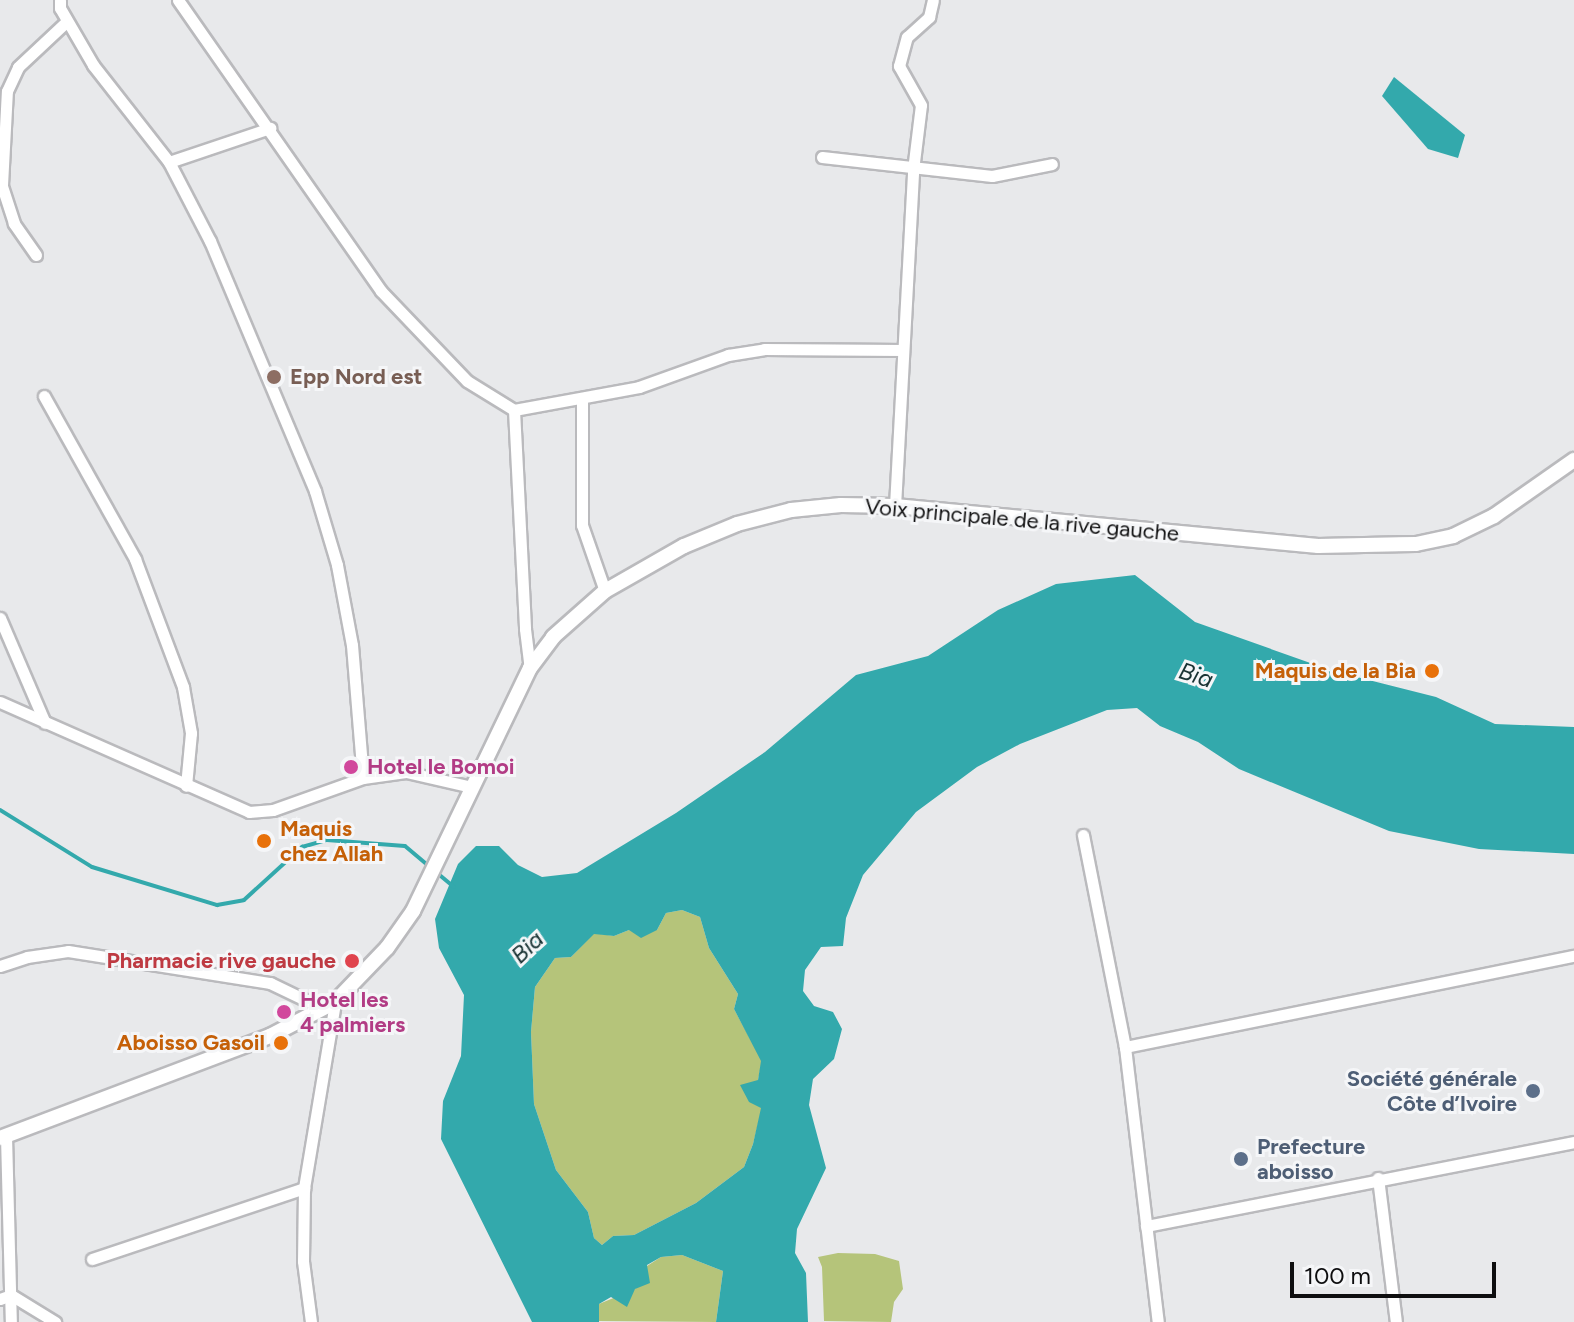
<!DOCTYPE html>
<meta charset="utf-8">
<style>
body{margin:0}
#map{position:relative;width:1574px;height:1322px;overflow:hidden;background:#e8e9eb;font-family:Figtree,sans-serif}
div>[style]{position:absolute}
.green>*{inset:0;background:#b5c47a}
.water>*{inset:0;background:#33a9ac}
.stream>*{height:4px;margin:-2px;padding:0 2px;transform-origin:2px;border-radius:2px;background:#33a9ac}
.roads{filter:drop-shadow(2px 0 #bababd) drop-shadow(-2px 0 #bababd) drop-shadow(0 2px #bababd) drop-shadow(0 -2px #bababd)}
.minor>*{height:11px;margin:-5.5px;padding:0 5.5px;transform-origin:5.5px;border-radius:5.5px;background:#fff}
.tertiary>*{height:14px;margin:-7px;padding:0 7px;transform-origin:7px;border-radius:7px;background:#fff}
.dots>*{width:22px;height:22px;translate:-50% -50%;box-sizing:border-box;border:4px solid #f5f6f8;border-radius:50%}
span{translate:-50% -50%;white-space:nowrap;text-align:center;line-height:1.15;-webkit-text-stroke:6px #f5f6f8;paint-order:stroke}
.education-label{font-size:22px;color:#785e54;font-weight:700}
.left{translate:0 -50%;text-align:left}
.street-label{font-size:22px;color:#0e0e0f}
.food-label{font-size:22px;color:#c56008;font-weight:700}
.right{translate:-100% -50%;text-align:right}
.hotel-label{font-size:22px;color:#b23c85;font-weight:700}
.health-label{font-size:22px;color:#be3a42;font-weight:700}
.service-label{font-size:22px;color:#4e5e75;font-weight:700}
.water-label{font-size:24px;color:#1a3334;font-style:italic}
.scale{position:absolute;left:1290px;top:1262px;width:206px;height:36px;box-sizing:border-box;border:4px solid #0e0e0f;border-top:0;padding-left:10px;font-size:24px;line-height:28px;white-space:nowrap;color:#0e0e0f;-webkit-text-stroke:6px #f5f6f8;paint-order:stroke}
</style>
<div id="map">
<div class="green">
<div style="clip-path:polygon(682px 910px,700px 917px,709px 948px,738px 994px,734px 1009px,762px 1061px,758px 1080px,762px 1108px,753px 1144px,744px 1167px,696px 1203px,634px 1235px,613px 1236px,602px 1245px,594px 1238px,588px 1212px,556px 1170px,534px 1104px,531px 1032px,535px 987px,555px 958px,571px 957px,594px 933px,614px 936px,629px 930px,657px 930px,666px 913px)"></div>
<div style="clip-path:polygon(838px 1253px,875px 1254px,899px 1261px,903px 1289px,894px 1302px,891px 1322px,824px 1321px,822px 1267px,818px 1257px)"></div>
<div style="clip-path:polygon(682px 1255px,723px 1271px,716px 1322px,598px 1321px,599px 1304px,635px 1289px,647px 1266px,661px 1257px)"></div>
</div>
<div class="water">
<div style="clip-path:polygon(1394px 77px,1465px 135px,1458px 158px,1428px 149px,1382px 96px)"></div>
<div style="clip-path:polygon(evenodd,1135px 575px,1195px 622px,1333px 671px,1436px 697px,1495px 724px,1574px 727px,1574px 854px,1479px 849px,1389px 831px,1239px 769px,1198px 742px,1160px 726px,1137px 708px,1107px 710px,1020px 744px,977px 767px,916px 812px,863px 875px,846px 918px,843px 946px,821px 947px,805px 970px,803px 991px,814px 1006px,833px 1012px,842px 1029px,834px 1059px,813px 1079px,809px 1105px,826px 1168px,797px 1229px,795px 1253px,806px 1273px,808px 1322px,716px 1322px,723px 1271px,682px 1255px,661px 1257px,647px 1265px,650px 1283px,635px 1289px,627px 1307px,611px 1297px,599px 1304px,599px 1322px,532px 1322px,441px 1139px,443px 1101px,461px 1056px,464px 995px,439px 948px,435px 919px,458px 864px,476px 846px,499px 846px,518px 865px,542px 877px,577px 873px,676px 813px,765px 752px,856px 675px,928px 656px,998px 610px,1056px 584px,1135px 575px,682px 910px,700px 917px,709px 948px,738px 994px,734px 1009px,761px 1061px,758px 1080px,740px 1085px,749px 1102px,761px 1108px,753px 1144px,744px 1167px,696px 1203px,634px 1235px,613px 1236px,602px 1245px,594px 1238px,588px 1212px,556px 1170px,534px 1104px,531px 1032px,535px 987px,555px 958px,571px 957px,594px 934px,614px 936px,629px 930px,641px 938px,657px 930px,666px 913px,682px 910px)"></div>
</div>
<div class="stream">
<div style="left:0;top:810px;width:108px;rotate:31.8deg"></div>
<div style="left:92px;top:867px;width:131px;rotate:16.9deg"></div>
<div style="left:217px;top:905px;width:27px;rotate:-10deg"></div>
<div style="left:244px;top:900px;width:79px;rotate:-42.4deg"></div>
<div style="left:302px;top:847px;width:26px;rotate:-16deg"></div>
<div style="left:327px;top:840px;width:78px;rotate:4.4deg"></div>
<div style="left:405px;top:846px;width:31px;rotate:40deg"></div>
<div style="left:436px;top:872px;width:23px;rotate:40deg"></div>
</div>
<div class="roads">
<div class="minor">
<div style="left:60px;top:0;width:8px;rotate:90deg"></div>
<div style="left:60px;top:8px;width:66px;rotate:59.9deg"></div>
<div style="left:93px;top:65px;width:123px;rotate:51.9deg"></div>
<div style="left:169px;top:162px;width:89px;rotate:62.6deg"></div>
<div style="left:210px;top:241px;width:271px;rotate:67.2deg"></div>
<div style="left:315px;top:491px;width:77px;rotate:73.4deg"></div>
<div style="left:337px;top:565px;width:81px;rotate:79.4deg"></div>
<div style="left:352px;top:645px;width:133px;rotate:85.3deg"></div>
<div style="left:178px;top:0;width:355px;rotate:55.1deg"></div>
<div style="left:381px;top:291px;width:124px;rotate:46.3deg"></div>
<div style="left:467px;top:381px;width:55px;rotate:31.7deg"></div>
<div style="left:514px;top:410px;width:127px;rotate:-10.4deg"></div>
<div style="left:639px;top:387px;width:95px;rotate:-19.8deg"></div>
<div style="left:728px;top:355px;width:36px;rotate:-9deg"></div>
<div style="left:764px;top:349px;width:139px;rotate:0.4deg"></div>
<div style="left:822px;top:157px;width:171px;rotate:6.4deg"></div>
<div style="left:992px;top:176px;width:61px;rotate:-11.3deg"></div>
<div style="left:169px;top:162px;width:107px;rotate:-18.6deg"></div>
<div style="left:36px;top:255px;width:39px;rotate:-125deg"></div>
<div style="left:14px;top:223px;width:40px;rotate:-108deg"></div>
<div style="left:2px;top:185px;width:94px;rotate:-87deg"></div>
<div style="left:7px;top:91px;width:26px;rotate:-65deg"></div>
<div style="left:18px;top:67px;width:67px;rotate:-43.2deg"></div>
<div style="left:44px;top:396px;width:187px;rotate:60.8deg"></div>
<div style="left:135px;top:559px;width:137px;rotate:69.4deg"></div>
<div style="left:183px;top:687px;width:47px;rotate:80.1deg"></div>
<div style="left:191px;top:733px;width:53px;rotate:95.4deg"></div>
<div style="left:582px;top:399px;width:126px;rotate:90deg"></div>
<div style="left:582px;top:525px;width:70px;rotate:70.8deg"></div>
<div style="left:514px;top:410px;width:219px;rotate:87.1deg"></div>
<div style="left:525px;top:629px;width:39px;rotate:83deg"></div>
<div style="left:895px;top:506px;width:336px;rotate:-86.9deg"></div>
<div style="left:913px;top:170px;width:65px;rotate:-83deg"></div>
<div style="left:921px;top:105px;width:45px;rotate:-119.4deg"></div>
<div style="left:899px;top:66px;width:30px;rotate:-75deg"></div>
<div style="left:907px;top:37px;width:30px;rotate:-42deg"></div>
<div style="left:929px;top:17px;width:17px;rotate:-77deg"></div>
<div style="left:0;top:618px;width:114px;rotate:66.8deg"></div>
<div style="left:0;top:702px;width:272px;rotate:23.8deg"></div>
<div style="left:249px;top:812px;width:24px;rotate:-5deg"></div>
<div style="left:273px;top:810px;width:96px;rotate:-19.6deg"></div>
<div style="left:363px;top:778px;width:43px;rotate:-7.9deg"></div>
<div style="left:406px;top:772px;width:68px;rotate:12.8deg"></div>
<div style="left:1083px;top:835px;width:216px;rotate:78.8deg"></div>
<div style="left:1125px;top:1047px;width:277px;rotate:83.2deg"></div>
<div style="left:0;top:966px;width:28px;rotate:-18deg"></div>
<div style="left:27px;top:957px;width:41px;rotate:-8.3deg"></div>
<div style="left:68px;top:951px;width:205px;rotate:9deg"></div>
<div style="left:270px;top:983px;width:58px;rotate:25.7deg"></div>
<div style="left:1125px;top:1047px;width:458px;rotate:-11.5deg"></div>
<div style="left:6px;top:1136px;width:186px;rotate:88.5deg"></div>
<div style="left:1378px;top:1178px;width:145px;rotate:82.9deg"></div>
<div style="left:1146px;top:1226px;width:436px;rotate:-11.1deg"></div>
<div style="left:92px;top:1259px;width:224px;rotate:-18.5deg"></div>
<div style="left:0;top:1299px;width:12px;rotate:-20deg"></div>
<div style="left:11px;top:1295px;width:52px;rotate:31.5deg"></div>
<div style="left:311px;top:1322px;width:62px;rotate:-97.5deg"></div>
<div style="left:303px;top:1261px;width:73px;rotate:-89.2deg"></div>
<div style="left:304px;top:1188px;width:189px;rotate:-80.5deg"></div>
</div>
<div class="tertiary">
<div style="left:0;top:1138px;width:289px;rotate:-20.7deg"></div>
<div style="left:270px;top:1036px;width:73px;rotate:-27.6deg"></div>
<div style="left:335px;top:1002px;width:75px;rotate:-46.1deg"></div>
<div style="left:387px;top:948px;width:45px;rotate:-54.9deg"></div>
<div style="left:413px;top:911px;width:270px;rotate:-64.3deg"></div>
<div style="left:530px;top:668px;width:39px;rotate:-53deg"></div>
<div style="left:553px;top:637px;width:69px;rotate:-41.5deg"></div>
<div style="left:605px;top:591px;width:91px;rotate:-29.7deg"></div>
<div style="left:684px;top:546px;width:57px;rotate:-22.5deg"></div>
<div style="left:737px;top:524px;width:56px;rotate:-14.5deg"></div>
<div style="left:791px;top:510px;width:50px;rotate:-5.7deg"></div>
<div style="left:841px;top:505px;width:54px;rotate:1.1deg"></div>
<div style="left:895px;top:506px;width:425px;rotate:5.4deg"></div>
<div style="left:1318px;top:546px;width:98px;rotate:-1.2deg"></div>
<div style="left:1416px;top:544px;width:38px;rotate:-12deg"></div>
<div style="left:1453px;top:536px;width:46px;rotate:-26deg"></div>
<div style="left:1494px;top:516px;width:98px;rotate:-35deg"></div>
</div>
</div>
<div class="dots">
<div style="left:274px;top:377px;background:#8d6e63"></div>
<div style="left:1432px;top:671px;background:#e8710a"></div>
<div style="left:351px;top:767px;background:#d1479c"></div>
<div style="left:264px;top:841px;background:#e8710a"></div>
<div style="left:352px;top:961px;background:#e0444e"></div>
<div style="left:284px;top:1012px;background:#d1479c"></div>
<div style="left:281px;top:1043px;background:#e8710a"></div>
<div style="left:1533px;top:1091px;background:#5c6f8a"></div>
<div style="left:1241px;top:1159px;background:#5c6f8a"></div>
</div>
<div class="education-label">
<span class="left" style="left:290px;top:377px">Epp Nord est</span>
</div>
<div class="street-label">
<span style="left:1022px;top:520px;rotate:5deg">Voix principale de la rive gauche</span>
</div>
<div class="food-label">
<span class="right" style="left:1416px;top:671px">Maquis de la Bia</span>
<span class="left" style="left:280px;top:841px">Maquis<br>chez Allah</span>
<span class="right" style="left:265px;top:1043px">Aboisso Gasoil</span>
</div>
<div class="hotel-label">
<span class="left" style="left:367px;top:767px">Hotel le Bomoi</span>
<span class="left" style="left:300px;top:1012px">Hotel les<br>4 palmiers</span>
</div>
<div class="health-label">
<span class="right" style="left:336px;top:961px">Pharmacie rive gauche</span>
</div>
<div class="service-label">
<span class="right" style="left:1517px;top:1091px">Société générale<br>Côte d’Ivoire</span>
<span class="left" style="left:1257px;top:1159px">Prefecture<br>aboisso</span>
</div>
<div class="water-label">
<span style="left:1196px;top:675px;rotate:18deg">Bia</span>
<span style="left:527px;top:947px;rotate:-43deg">Bia</span>
</div>
<div class="scale">100 m</div>
</div>
